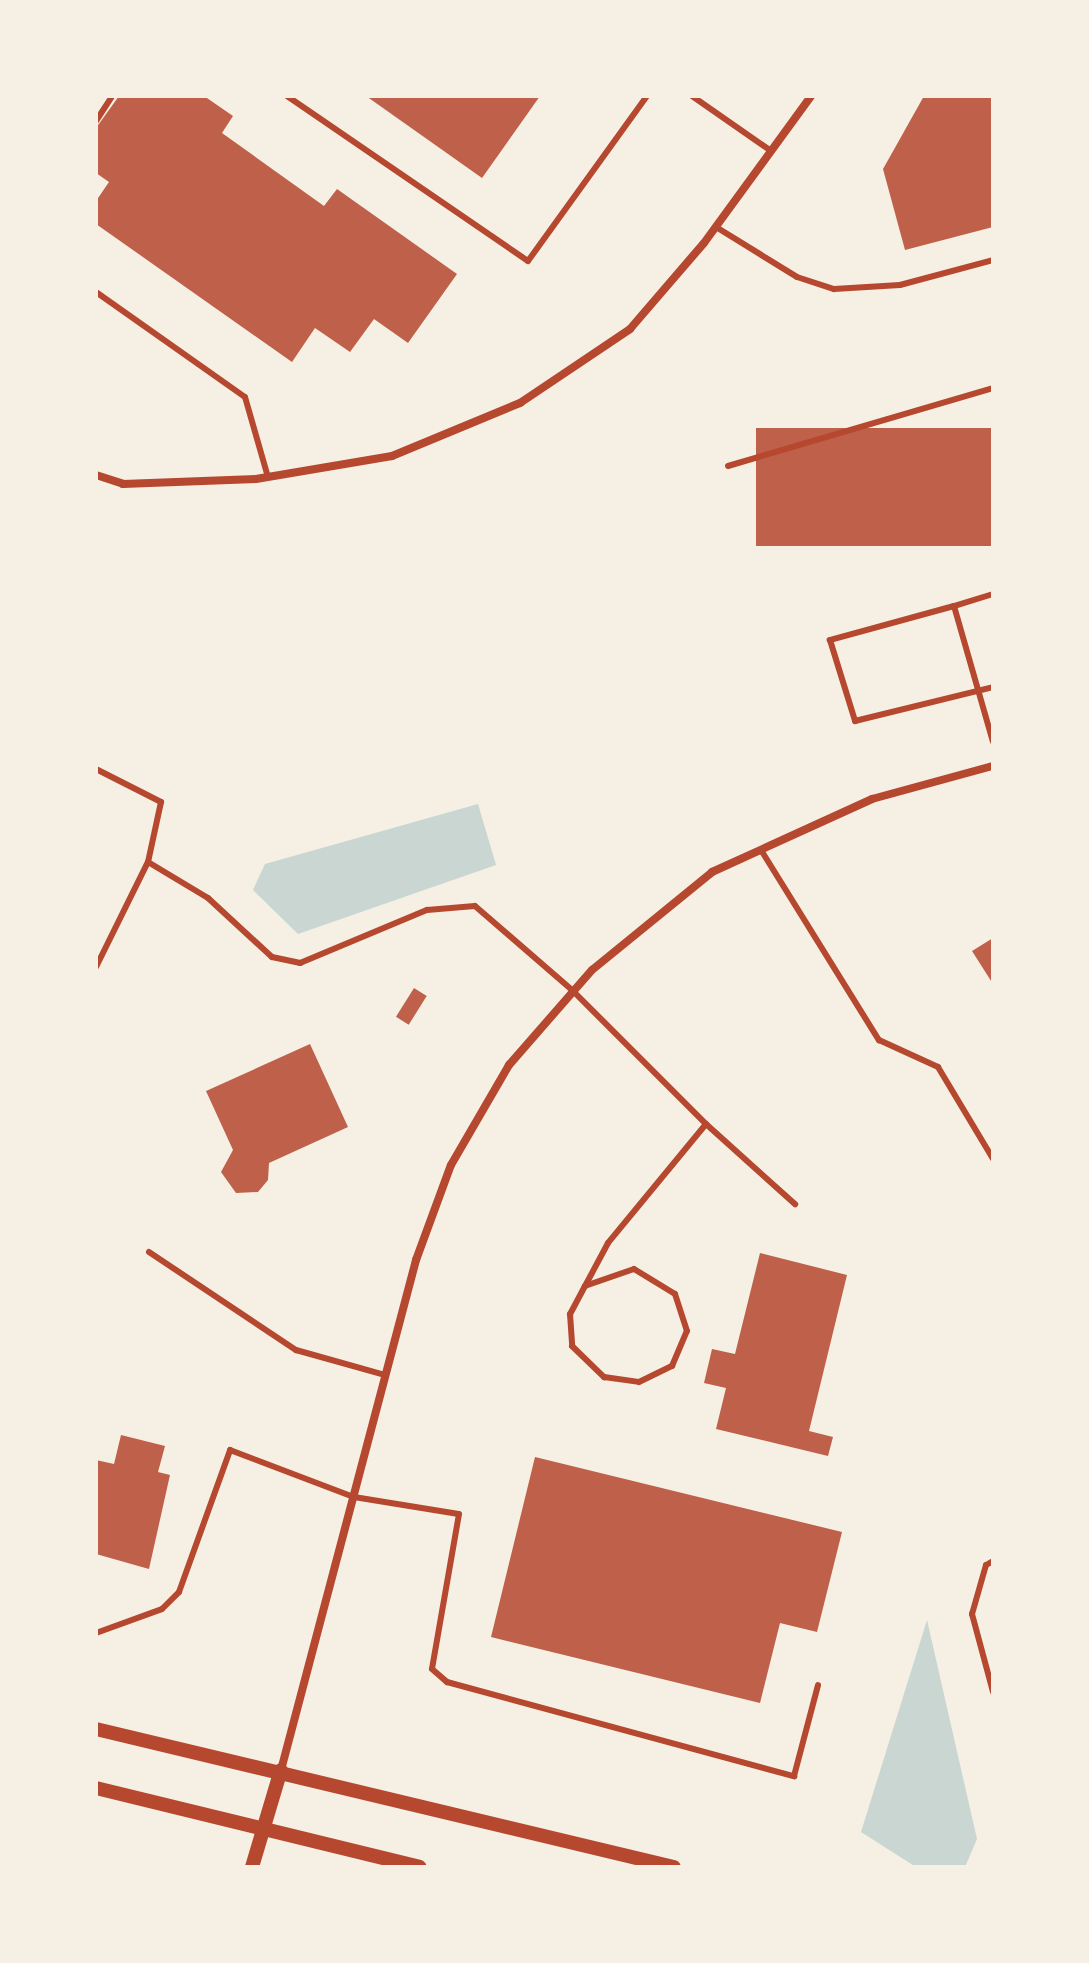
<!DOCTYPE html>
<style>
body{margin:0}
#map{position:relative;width:1089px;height:1963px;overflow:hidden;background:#f6efe4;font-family:"PT Sans Narrow",sans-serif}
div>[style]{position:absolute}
.water>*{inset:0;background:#c9d6d2}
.building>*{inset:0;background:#bf614a;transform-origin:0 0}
.service>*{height:6px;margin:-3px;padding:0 3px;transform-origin:3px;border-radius:3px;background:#b5482f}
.minor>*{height:8px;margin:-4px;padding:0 4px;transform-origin:4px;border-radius:4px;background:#b5482f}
.tertiary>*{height:14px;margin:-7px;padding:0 7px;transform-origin:7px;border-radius:7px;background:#b5482f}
span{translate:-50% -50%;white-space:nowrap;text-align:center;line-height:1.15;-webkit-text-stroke:6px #f6efe4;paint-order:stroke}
.frame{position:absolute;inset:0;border:98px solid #f6efe4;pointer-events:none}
</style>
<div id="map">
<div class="water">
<div style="clip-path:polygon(478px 804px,496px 865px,298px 934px,253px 890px,265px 864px)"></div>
<div style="clip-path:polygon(927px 1620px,977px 1839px,965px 1867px,916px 1867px,861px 1832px)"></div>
</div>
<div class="building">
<div style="clip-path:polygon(119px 96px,204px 96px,233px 116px,222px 133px,324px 206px,337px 189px,457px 274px,408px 343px,374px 319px,350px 352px,315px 328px,292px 362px,96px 224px,96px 201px,109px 182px,96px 173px,96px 128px)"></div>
<div style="clip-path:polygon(366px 96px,540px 96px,482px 178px)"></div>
<div style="clip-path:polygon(924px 96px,993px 96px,993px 227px,905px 250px,883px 169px)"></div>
<div style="left:993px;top:428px;width:118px;height:237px;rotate:90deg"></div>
<div style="clip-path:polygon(993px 938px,993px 984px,972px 951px)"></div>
<div style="left:414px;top:988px;width:15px;height:34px;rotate:32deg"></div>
<div style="clip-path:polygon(310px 1044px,348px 1127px,269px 1163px,268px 1180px,258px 1192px,236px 1193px,221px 1172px,233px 1150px,206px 1091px)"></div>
<div style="clip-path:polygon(760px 1253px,847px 1275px,809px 1431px,833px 1437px,828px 1456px,716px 1429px,726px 1388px,704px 1383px,712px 1349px,735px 1354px)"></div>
<div style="clip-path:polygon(121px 1435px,165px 1446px,158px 1472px,170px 1475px,149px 1569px,96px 1554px,96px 1460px,114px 1464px)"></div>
<div style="clip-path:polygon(535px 1457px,842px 1532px,817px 1632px,780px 1623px,760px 1703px,491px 1637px)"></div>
</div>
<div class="service">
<div style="left:287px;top:96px;width:292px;rotate:34.4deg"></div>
<div style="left:528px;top:261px;width:203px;rotate:-54.2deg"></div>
<div style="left:692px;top:96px;width:96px;rotate:34.8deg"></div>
<div style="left:96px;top:121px;width:30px;rotate:-57deg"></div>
<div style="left:716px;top:227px;width:95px;rotate:31.7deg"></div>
<div style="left:797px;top:277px;width:39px;rotate:18deg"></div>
<div style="left:834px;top:289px;width:66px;rotate:-3.5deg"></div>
<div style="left:900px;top:285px;width:96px;rotate:-15deg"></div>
<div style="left:96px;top:292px;width:182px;rotate:35.2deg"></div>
<div style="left:245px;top:397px;width:83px;rotate:74deg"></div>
<div style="left:728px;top:466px;width:276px;rotate:-16.4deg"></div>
<div style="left:993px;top:594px;width:41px;rotate:162.9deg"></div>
<div style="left:954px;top:606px;width:141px;rotate:74deg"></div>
<div style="left:954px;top:606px;width:129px;rotate:164.7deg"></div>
<div style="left:830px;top:640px;width:85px;rotate:72.8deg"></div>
<div style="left:855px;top:721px;width:142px;rotate:-13.8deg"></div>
<div style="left:96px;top:769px;width:73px;rotate:26.9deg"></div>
<div style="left:161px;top:802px;width:61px;rotate:102.2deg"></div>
<div style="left:148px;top:862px;width:70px;rotate:31deg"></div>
<div style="left:208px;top:898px;width:87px;rotate:42.7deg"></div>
<div style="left:272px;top:957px;width:29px;rotate:12deg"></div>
<div style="left:300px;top:963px;width:138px;rotate:-22.7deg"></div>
<div style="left:427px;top:910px;width:48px;rotate:-4.8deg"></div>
<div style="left:475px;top:906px;width:128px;rotate:40.9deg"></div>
<div style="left:572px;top:990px;width:190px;rotate:45deg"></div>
<div style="left:706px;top:1124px;width:154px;rotate:129.5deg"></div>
<div style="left:608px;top:1243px;width:49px;rotate:118.1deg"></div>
<div style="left:585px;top:1286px;width:32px;rotate:118deg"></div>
<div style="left:570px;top:1314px;width:32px;rotate:86deg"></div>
<div style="left:572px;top:1346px;width:45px;rotate:44.1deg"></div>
<div style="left:604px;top:1377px;width:35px;rotate:8deg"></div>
<div style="left:639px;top:1382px;width:37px;rotate:-26deg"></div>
<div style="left:672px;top:1366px;width:38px;rotate:-67deg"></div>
<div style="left:687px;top:1331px;width:39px;rotate:-108deg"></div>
<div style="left:675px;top:1294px;width:48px;rotate:-148.6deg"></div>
<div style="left:634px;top:1269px;width:52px;rotate:160.9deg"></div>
<div style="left:761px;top:850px;width:224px;rotate:58.2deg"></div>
<div style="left:879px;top:1040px;width:65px;rotate:24.6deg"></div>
<div style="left:938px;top:1067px;width:107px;rotate:59.1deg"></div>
<div style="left:96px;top:967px;width:117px;rotate:-63.7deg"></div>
<div style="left:706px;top:1124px;width:120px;rotate:42deg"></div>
<div style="left:149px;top:1252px;width:177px;rotate:33.7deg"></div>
<div style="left:296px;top:1350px;width:92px;rotate:15.7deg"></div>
<div style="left:993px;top:1561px;width:8px;rotate:150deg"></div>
<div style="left:986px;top:1565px;width:51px;rotate:105.9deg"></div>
<div style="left:972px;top:1614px;width:81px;rotate:74.9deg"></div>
<div style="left:96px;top:1633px;width:70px;rotate:-20deg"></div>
<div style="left:162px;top:1609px;width:24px;rotate:-45deg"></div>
<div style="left:179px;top:1592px;width:151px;rotate:-70.2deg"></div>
<div style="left:230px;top:1450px;width:133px;rotate:20.8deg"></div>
<div style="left:354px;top:1497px;width:106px;rotate:9.2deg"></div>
<div style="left:459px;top:1514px;width:157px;rotate:99.9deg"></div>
<div style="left:432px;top:1669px;width:20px;rotate:41deg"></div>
<div style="left:447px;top:1682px;width:360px;rotate:15.2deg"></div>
<div style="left:794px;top:1776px;width:94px;rotate:-75.2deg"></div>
</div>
<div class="minor">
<div style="left:96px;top:475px;width:28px;rotate:18deg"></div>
<div style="left:123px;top:484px;width:133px;rotate:-2.2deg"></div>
<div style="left:256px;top:479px;width:138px;rotate:-9.6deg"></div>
<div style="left:392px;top:456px;width:139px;rotate:-22.5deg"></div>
<div style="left:520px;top:403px;width:133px;rotate:-33.9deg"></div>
<div style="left:630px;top:329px;width:113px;rotate:-49.3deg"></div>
<div style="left:704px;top:243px;width:182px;rotate:-53.9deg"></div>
<div style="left:281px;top:1770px;width:528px;rotate:-75.17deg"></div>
<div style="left:416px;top:1260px;width:101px;rotate:-69.8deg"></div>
<div style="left:451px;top:1165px;width:116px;rotate:-59.9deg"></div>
<div style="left:509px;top:1065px;width:126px;rotate:-48.9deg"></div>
<div style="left:592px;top:970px;width:155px;rotate:-39.2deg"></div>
<div style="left:712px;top:872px;width:176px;rotate:-24.5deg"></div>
<div style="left:872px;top:799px;width:125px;rotate:-15.3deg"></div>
</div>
<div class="tertiary">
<div style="left:96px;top:1729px;width:594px;rotate:13.43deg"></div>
<div style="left:96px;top:1788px;width:333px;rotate:13.7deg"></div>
<div style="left:252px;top:1867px;width:101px;rotate:-73.4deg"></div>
</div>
<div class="frame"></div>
</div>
